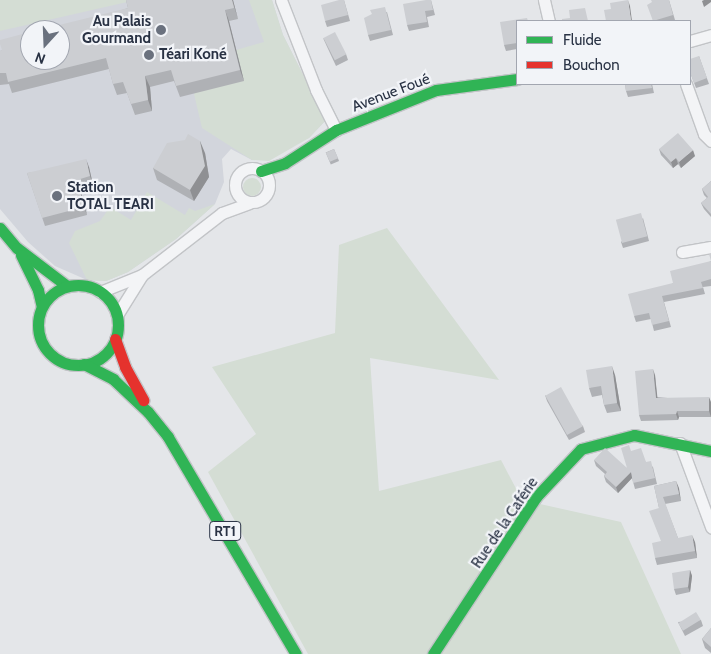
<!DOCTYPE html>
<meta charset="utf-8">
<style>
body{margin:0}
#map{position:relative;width:711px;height:654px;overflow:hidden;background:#e4e6e9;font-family:Cabin,sans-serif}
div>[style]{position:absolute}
.built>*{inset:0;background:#d2d5dc}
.green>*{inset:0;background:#d4ddd4}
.round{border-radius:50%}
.roads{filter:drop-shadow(1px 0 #c2c4c7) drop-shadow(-1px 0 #c2c4c7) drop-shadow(0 1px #c2c4c7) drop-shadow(0 -1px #c2c4c7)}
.street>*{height:11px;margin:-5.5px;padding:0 5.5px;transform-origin:5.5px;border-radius:5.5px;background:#f3f4f6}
.street>.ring{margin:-5.5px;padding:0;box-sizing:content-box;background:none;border:11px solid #f3f4f6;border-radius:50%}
.fast>*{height:11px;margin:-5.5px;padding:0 5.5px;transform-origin:5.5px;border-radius:5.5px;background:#30b455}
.fast>.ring{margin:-5.5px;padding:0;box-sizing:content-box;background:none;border:11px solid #30b455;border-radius:50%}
.jam>*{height:11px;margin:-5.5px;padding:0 5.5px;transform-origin:5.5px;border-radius:5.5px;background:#e5322d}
.wall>*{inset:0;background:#afb1b5;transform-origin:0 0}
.shaded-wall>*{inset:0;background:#8f9093}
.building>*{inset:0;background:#ccced2;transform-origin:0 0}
.dots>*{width:14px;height:14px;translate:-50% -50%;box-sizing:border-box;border:2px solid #f2f4f8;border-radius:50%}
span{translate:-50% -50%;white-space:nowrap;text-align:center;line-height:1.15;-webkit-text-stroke:4.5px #f2f4f8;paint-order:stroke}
.shield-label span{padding:1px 4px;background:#f2f4f8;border:1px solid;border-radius:4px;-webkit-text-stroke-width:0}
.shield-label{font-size:14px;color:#293244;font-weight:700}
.poi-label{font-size:15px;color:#293244;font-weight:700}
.right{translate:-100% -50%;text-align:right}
.left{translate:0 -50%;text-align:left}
.street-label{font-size:15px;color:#293244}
.legend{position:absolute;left:516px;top:20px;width:175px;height:65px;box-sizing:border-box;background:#f2f4f8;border:1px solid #a2a6b0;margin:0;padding:6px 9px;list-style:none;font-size:15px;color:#293244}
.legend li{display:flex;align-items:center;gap:10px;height:25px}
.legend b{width:25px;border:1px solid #a2a6b0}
.north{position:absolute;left:20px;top:20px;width:50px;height:50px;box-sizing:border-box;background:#f2f4f8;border:1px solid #a2a6b0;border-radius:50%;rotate:200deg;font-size:14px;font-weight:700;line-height:20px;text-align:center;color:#293244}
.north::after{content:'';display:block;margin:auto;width:18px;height:22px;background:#6a717e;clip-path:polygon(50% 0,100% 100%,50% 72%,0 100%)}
</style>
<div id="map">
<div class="built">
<div style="clip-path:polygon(evenodd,103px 0,272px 0,283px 35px,326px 120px,309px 138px,252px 160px,231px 149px,222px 159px,224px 182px,215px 204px,176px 239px,128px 272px,106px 281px,87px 280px,55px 266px,28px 242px,0 209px,0 21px,103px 0,30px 30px,60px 30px,60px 60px,30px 60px,30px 30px)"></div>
</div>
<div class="green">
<div style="clip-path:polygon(0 0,136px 0,0 31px)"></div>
<div style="clip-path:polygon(249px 0,272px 0,283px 35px,326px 120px,309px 138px,269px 161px,252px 160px,202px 128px,194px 94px,236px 50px,264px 42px)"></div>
<div class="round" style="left:243px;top:178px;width:18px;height:18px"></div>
<div style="clip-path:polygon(147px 192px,185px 215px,189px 208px,195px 211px,215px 204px,176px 239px,128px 272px,106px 281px,87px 280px,69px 243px,75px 231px,100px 221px,110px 207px,131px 220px)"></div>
<div style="clip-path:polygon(387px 228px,499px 380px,370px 358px,379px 491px,501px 460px,522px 500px,621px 522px,681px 654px,308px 654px,208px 472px,256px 434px,212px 367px,335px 333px,339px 245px)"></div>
</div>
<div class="roads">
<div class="street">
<div style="left:281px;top:0;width:97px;rotate:68.7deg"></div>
<div style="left:316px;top:90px;width:45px;rotate:63.4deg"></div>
<div style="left:544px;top:0;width:22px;rotate:77deg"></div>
<div style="left:690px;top:41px;width:22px;rotate:-16deg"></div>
<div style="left:686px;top:84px;width:53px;rotate:70.2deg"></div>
<div style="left:704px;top:134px;width:10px;rotate:45deg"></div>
<div class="ring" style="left:235px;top:168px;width:23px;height:23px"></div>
<div style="left:682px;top:252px;width:29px;rotate:-10deg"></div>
<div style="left:100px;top:292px;width:45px;rotate:-22deg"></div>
<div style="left:142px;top:275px;width:101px;rotate:-37.8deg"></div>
<div style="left:222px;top:213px;width:29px;rotate:-20deg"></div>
<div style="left:117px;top:315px;width:47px;rotate:-58deg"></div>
<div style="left:680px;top:443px;width:90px;rotate:69.7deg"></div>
</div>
<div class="fast">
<div style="left:261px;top:171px;width:25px;rotate:-18deg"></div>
<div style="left:285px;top:163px;width:61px;rotate:-32.9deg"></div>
<div style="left:336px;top:130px;width:108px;rotate:-21.8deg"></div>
<div style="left:436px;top:90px;width:82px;rotate:-7.7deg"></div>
<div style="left:0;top:228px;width:26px;rotate:50deg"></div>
<div style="left:17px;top:248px;width:63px;rotate:37.2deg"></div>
<div style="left:21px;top:255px;width:39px;rotate:64deg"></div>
<div style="left:38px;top:290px;width:17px;rotate:77deg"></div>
<div class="ring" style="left:38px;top:285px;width:69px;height:69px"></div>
<div style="left:84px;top:364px;width:33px;rotate:27deg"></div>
<div style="left:113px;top:379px;width:48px;rotate:43.3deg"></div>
<div style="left:148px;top:412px;width:32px;rotate:51deg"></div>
<div style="left:168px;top:437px;width:252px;rotate:59.5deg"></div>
<div style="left:433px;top:654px;width:188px;rotate:-56.7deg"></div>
<div style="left:536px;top:497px;width:66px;rotate:-46.8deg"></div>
<div style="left:581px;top:449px;width:55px;rotate:-14.8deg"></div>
<div style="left:634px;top:435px;width:79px;rotate:11.7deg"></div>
</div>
<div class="jam">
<div style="left:115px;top:339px;width:30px;rotate:70deg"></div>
<div style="left:125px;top:367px;width:38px;rotate:61deg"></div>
</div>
</div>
<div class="wall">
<div style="clip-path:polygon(126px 0,233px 0,238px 19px,229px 21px,244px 81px,180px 97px,174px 81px,150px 87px,152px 111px,135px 115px,127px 93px,117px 95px,113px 84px,109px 69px,12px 93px,9px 84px,0 85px,0 51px,128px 8px)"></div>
<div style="clip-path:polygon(344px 0,350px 21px,327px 27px,325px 21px)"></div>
<div style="clip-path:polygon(431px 0,435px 15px,427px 17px,429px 27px,409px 31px,407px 25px)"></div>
<div style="clip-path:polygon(669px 0,675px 20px,673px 21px,653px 21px,652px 2px)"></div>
<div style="clip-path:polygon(387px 12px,393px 35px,370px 41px,368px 35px,372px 14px)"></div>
<div style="clip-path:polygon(517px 21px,517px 49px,506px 51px,504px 45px)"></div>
<div style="clip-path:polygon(323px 38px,346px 54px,348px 60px,336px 66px)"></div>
<div style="clip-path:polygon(699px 56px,709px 84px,696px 88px,690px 72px)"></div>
<div style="clip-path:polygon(625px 84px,652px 84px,654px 93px,628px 97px,626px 91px)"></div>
<div style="left:334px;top:149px;width:13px;height:9px;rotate:67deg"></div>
<div style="clip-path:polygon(659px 149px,695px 156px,681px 168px,678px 164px,673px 168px,661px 155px)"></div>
<div style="clip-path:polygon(205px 153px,209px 177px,194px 201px,157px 180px,153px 168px)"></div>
<div style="clip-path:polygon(89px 167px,93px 185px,80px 188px,87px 215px,45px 226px,27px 173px)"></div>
<div style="clip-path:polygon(711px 181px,711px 217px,704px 209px,701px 203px,707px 198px,704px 195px,702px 189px)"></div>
<div style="clip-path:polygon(643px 218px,649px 241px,623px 248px,621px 242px)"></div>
<div style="clip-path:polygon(711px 254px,711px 286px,703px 287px,705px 294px,664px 302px,671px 327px,654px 331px,651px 319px,636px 322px,634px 316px,673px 283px,711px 261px)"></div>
<div style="clip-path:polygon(615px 375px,621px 411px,607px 413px,604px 405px,602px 395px,592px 397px,589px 388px)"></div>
<div style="clip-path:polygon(655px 375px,657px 397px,711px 402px,711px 417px,679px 417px,678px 420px,641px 421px,639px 415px)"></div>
<div style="clip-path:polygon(545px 395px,583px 426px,585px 432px,569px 440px,547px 401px)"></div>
<div style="clip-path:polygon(630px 451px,653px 467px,657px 484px,635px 489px,632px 478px,618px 493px,606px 482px,604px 476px,605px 474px,596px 466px,594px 460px,627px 468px)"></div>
<div style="clip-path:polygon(676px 481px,681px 501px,665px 504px,678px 538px,695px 542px,697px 558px,657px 565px,655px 558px,661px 541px,659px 508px,654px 486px)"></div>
<div style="clip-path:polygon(690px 570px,692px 576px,690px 592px,676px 595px,674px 589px)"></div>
<div style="clip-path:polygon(701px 620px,703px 626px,685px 636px,678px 622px)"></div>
<div style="clip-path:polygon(711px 628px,711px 653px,705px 648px,702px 639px)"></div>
</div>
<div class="shaded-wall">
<div style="clip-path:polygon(232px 0,233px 0,234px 4px,238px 19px)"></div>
<div style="clip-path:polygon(628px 0,630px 6px,632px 21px,631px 21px)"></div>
<div style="clip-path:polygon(704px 0,711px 0,711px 2px,704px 7px,702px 1px)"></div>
<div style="clip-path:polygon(225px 10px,229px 21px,244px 81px,240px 70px)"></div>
<div style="clip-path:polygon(145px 76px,150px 87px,152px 111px,148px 100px)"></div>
<div style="clip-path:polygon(200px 141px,205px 153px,209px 177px,194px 201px,190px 190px)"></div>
<div style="clip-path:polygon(693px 150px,695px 156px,681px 168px,679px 162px)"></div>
<div style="clip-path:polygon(676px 158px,678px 164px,673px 168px,671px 162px)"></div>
<div style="clip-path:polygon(86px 159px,89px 167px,93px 185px,90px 176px)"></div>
<div style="clip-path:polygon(77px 180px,80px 188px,87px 215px,84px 207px)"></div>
<div style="clip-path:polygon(612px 366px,615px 375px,621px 411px,617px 403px)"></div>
<div style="clip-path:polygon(653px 369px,655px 375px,658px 403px,656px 398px)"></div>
<div style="clip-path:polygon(709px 397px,711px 402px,711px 417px,709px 411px)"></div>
<div style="clip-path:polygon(677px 411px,679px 417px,678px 420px,676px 414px)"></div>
<div style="clip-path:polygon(631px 472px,633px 477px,618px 493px,616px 487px)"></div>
<div style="clip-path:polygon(676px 481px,679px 488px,681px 501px,679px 494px)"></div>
<div style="clip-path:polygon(692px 535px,695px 542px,697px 558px,695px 551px)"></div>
<div style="clip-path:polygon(690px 570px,692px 576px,690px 592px,688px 587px)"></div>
</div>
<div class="building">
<div style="clip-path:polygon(126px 0,232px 0,234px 8px,225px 10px,240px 70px,176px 86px,171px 70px,145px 76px,148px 100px,131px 104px,123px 82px,113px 84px,106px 58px,8px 82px,6px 73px,0 73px,0 51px,2px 50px,0 44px,0 40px,30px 32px,30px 60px,60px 60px,60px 30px,39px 30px,128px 8px)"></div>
<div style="clip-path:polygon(339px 0,344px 0,348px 15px,325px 21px,321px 5px)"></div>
<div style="clip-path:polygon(426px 0,431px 0,433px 10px,425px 11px,427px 22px,407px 25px,403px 4px)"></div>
<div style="clip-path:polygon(628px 0,631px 21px,606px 21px,604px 10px,611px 9px,610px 3px)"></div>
<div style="clip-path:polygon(651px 0,669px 0,673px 15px,653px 21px,647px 5px,652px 2px)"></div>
<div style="clip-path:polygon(385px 7px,391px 30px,368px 35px,364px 18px,372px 14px,370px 10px)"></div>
<div style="clip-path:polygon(585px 8px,588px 21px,562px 21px,562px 19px,570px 18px,569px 10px)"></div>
<div style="clip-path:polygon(527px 18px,528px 21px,517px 21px,517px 43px,504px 45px,500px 22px)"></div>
<div style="left:335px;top:32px;width:25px;height:13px;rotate:63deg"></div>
<div style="clip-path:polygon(699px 56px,707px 78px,694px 83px,690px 72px,690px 59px)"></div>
<div style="clip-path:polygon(625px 84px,651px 84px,652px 88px,626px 91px)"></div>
<div style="clip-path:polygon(678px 133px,693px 150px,679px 162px,676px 158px,671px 162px,659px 149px)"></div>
<div style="clip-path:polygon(188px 134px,200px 141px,205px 166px,190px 190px,153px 168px,167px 143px,185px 140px)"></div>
<div style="left:334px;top:149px;width:10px;height:9px;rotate:66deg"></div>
<div style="clip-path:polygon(86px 159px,90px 176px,77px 180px,84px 207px,42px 218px,27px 173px)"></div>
<div style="clip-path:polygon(711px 181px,711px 214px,701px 203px,708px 197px,702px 189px)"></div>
<div style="left:641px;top:213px;width:24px;height:26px;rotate:75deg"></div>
<div style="clip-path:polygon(709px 254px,711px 254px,711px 279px,701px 282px,703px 288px,662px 296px,669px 321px,652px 325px,649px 313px,634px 316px,628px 294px,673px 283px,670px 271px,711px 261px)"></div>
<div style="clip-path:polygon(612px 366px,617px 403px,604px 405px,601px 386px,589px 388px,586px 370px)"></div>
<div style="clip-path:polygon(653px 369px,656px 398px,709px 397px,709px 411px,677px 411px,676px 414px,639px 415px,635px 371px)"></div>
<div style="left:561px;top:387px;width:45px;height:18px;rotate:61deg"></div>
<div style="clip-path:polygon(629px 445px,631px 451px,641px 448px,646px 462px,651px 461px,655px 478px,633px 483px,631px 472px,616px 487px,604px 476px,607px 472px,594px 460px,605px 448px,627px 468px,621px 448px)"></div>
<div style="clip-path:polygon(676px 481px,679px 494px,663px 497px,678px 538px,692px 535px,695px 551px,655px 558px,652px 543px,661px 541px,649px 511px,659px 508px,654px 486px)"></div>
<div style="clip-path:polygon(690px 570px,688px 587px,674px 589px,672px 573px)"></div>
<div style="left:696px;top:612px;width:9px;height:21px;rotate:58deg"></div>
<div style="clip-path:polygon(711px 628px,711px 647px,702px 639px)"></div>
</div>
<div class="dots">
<div style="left:161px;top:30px;background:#6a717e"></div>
<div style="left:149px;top:55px;background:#6a717e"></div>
<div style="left:57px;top:196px;background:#6a717e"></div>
</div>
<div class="shield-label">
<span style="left:225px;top:531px">RT1</span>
</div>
<div class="poi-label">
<span class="right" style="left:151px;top:30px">Au Palais<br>Gourmand</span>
<span class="left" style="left:159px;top:55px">Téari Koné</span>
<span class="left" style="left:67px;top:196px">Station<br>TOTAL TEARI</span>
</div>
<div class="street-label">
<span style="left:391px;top:93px;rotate:-21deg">Avenue Foué</span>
<span style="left:505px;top:523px;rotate:-56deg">Rue de la Caférie</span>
</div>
<ul class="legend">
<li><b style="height:6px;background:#30b455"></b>Fluide</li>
<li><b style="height:6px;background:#e5322d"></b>Bouchon</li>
</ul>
<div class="north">N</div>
</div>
